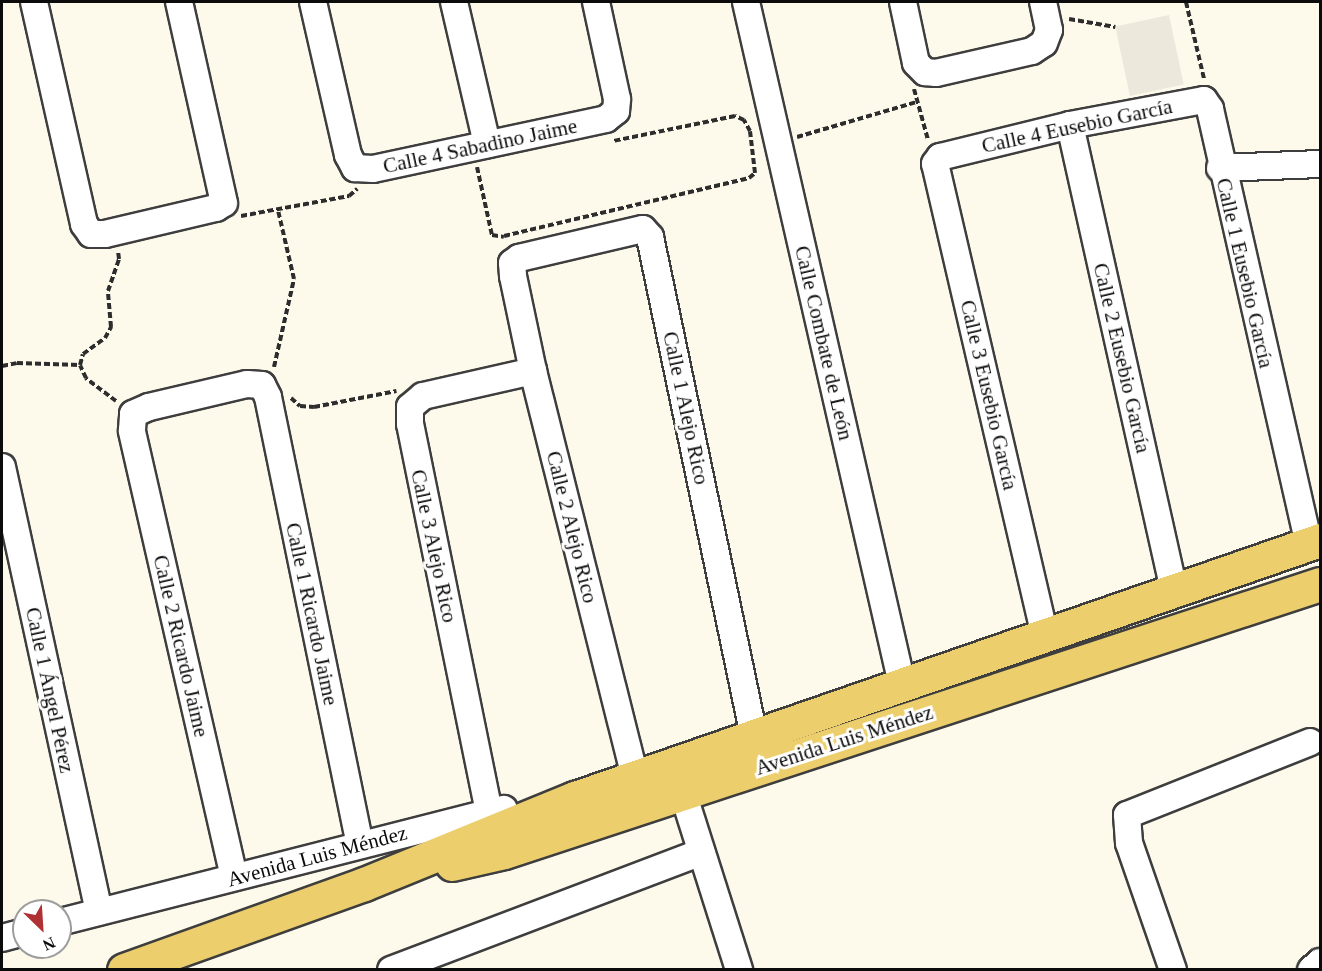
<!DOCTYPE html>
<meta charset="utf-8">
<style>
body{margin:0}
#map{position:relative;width:1322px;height:971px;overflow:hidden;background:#fdfaeb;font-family:"Times New Roman",serif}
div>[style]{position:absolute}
.plaza>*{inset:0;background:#ece8dc;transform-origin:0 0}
.path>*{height:4px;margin-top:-2px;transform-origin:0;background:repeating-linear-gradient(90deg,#2d2d2d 0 6px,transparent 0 9px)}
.roads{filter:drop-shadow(2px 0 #3e3e3e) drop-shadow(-2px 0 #3e3e3e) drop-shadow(0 2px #3e3e3e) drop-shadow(0 -2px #3e3e3e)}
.minor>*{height:26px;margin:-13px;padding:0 13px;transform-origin:13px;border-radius:13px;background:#fff}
.major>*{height:33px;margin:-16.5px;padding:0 16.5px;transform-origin:16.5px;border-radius:16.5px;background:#eccf6c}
span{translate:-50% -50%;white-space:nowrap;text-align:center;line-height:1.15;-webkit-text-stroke:6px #fff;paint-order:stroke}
.street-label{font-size:21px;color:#0b0b0b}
.frame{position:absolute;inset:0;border:3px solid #0b0b0b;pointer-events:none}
.north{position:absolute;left:12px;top:899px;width:60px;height:60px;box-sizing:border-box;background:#fff;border:2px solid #9d9d9d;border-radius:50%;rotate:155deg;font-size:16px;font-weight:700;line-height:24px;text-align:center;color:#0b0b0b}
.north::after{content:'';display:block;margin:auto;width:21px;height:27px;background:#ae3134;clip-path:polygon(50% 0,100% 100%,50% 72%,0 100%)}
</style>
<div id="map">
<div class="plaza">
<div style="left:1169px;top:15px;width:71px;height:55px;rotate:78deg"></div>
</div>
<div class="path">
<div style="left:1186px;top:2px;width:79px;rotate:76.8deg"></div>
<div style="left:1069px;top:19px;width:47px;rotate:9.9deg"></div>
<div style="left:914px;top:89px;width:53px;rotate:74.6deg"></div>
<div style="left:797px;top:137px;width:125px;rotate:-16.3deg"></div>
<div style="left:477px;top:167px;width:70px;rotate:77.6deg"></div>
<div style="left:492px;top:235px;width:12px;rotate:9deg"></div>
<div style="left:241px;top:216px;width:110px;rotate:-10.5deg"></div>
<div style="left:349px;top:196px;width:11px;rotate:-41deg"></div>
<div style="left:504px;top:236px;width:252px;rotate:-13.3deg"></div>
<div style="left:749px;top:178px;width:8px;rotate:-40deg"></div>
<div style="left:755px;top:173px;width:42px;rotate:-96.8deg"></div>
<div style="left:750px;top:131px;width:13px;rotate:-119deg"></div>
<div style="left:744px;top:120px;width:10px;rotate:-156deg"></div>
<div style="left:735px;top:116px;width:125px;rotate:168.4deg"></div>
<div style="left:2px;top:366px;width:15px;rotate:-11deg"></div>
<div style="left:17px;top:363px;width:63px;rotate:1.8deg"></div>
<div style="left:274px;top:367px;width:90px;rotate:-77.2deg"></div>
<div style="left:294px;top:279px;width:71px;rotate:-103.1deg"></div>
<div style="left:291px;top:398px;width:12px;rotate:42deg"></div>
<div style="left:300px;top:406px;width:14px;rotate:4deg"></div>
<div style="left:314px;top:407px;width:84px;rotate:-11deg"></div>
<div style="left:116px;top:401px;width:38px;rotate:-143deg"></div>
<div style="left:86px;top:378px;width:14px;rotate:-115deg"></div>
<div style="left:80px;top:365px;width:11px;rotate:-75deg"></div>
<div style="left:83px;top:354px;width:27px;rotate:-36deg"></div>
<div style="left:105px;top:338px;width:13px;rotate:-61deg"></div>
<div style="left:111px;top:327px;width:36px;rotate:-95deg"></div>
<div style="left:108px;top:291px;width:34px;rotate:-71deg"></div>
<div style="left:119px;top:259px;width:8px;rotate:-97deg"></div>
</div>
<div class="roads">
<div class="minor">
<div style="left:34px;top:2px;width:228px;rotate:77.3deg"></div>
<div style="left:84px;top:224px;width:12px;rotate:55deg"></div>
<div style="left:91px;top:234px;width:14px"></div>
<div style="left:105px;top:234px;width:114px;rotate:-13.2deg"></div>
<div style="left:216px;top:208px;width:9px;rotate:-32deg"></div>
<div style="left:224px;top:203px;width:206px;rotate:-102.6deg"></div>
<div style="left:313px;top:2px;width:157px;rotate:77.1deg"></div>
<div style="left:348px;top:155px;width:15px;rotate:62deg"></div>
<div style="left:355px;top:168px;width:18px;rotate:3deg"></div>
<div style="left:373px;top:169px;width:238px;rotate:-12.1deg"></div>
<div style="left:606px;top:119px;width:13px;rotate:-39deg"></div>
<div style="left:616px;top:111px;width:12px;rotate:-85deg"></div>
<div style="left:617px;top:99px;width:99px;rotate:-102.2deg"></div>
<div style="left:454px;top:2px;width:146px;rotate:76.9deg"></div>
<div style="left:746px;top:2px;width:700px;rotate:77.12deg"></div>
<div style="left:903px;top:2px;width:62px;rotate:78deg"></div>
<div style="left:916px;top:63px;width:13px;rotate:45deg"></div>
<div style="left:925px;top:72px;width:11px;rotate:5deg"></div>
<div style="left:936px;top:73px;width:98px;rotate:-12.9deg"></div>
<div style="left:1032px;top:51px;width:14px;rotate:-34deg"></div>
<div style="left:1044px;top:43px;width:14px;rotate:-69deg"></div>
<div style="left:1049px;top:30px;width:29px;rotate:-102deg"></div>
<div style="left:1070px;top:125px;width:477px;rotate:77.4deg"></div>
<div style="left:1220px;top:168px;width:100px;rotate:-2.3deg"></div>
<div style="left:2px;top:467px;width:455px;rotate:77.7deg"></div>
<div style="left:1045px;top:636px;width:485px;rotate:-103.1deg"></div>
<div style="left:935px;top:164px;width:9px;rotate:-54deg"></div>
<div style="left:940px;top:157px;width:134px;rotate:-13.8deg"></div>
<div style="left:1070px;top:125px;width:136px;rotate:-10.6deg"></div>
<div style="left:1204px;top:100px;width:11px;rotate:56deg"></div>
<div style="left:1210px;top:109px;width:446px;rotate:77.2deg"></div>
<div style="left:635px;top:777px;width:419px;rotate:-104.1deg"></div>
<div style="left:533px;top:371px;width:97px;rotate:-101.9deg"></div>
<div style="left:513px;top:276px;width:13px;rotate:-94deg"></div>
<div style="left:512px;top:263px;width:9px;rotate:-36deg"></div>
<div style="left:519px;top:258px;width:127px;rotate:-13.2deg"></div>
<div style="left:643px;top:229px;width:11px;rotate:49deg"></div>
<div style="left:650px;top:237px;width:510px;rotate:78.23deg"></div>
<div style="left:683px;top:793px;width:186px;rotate:72.4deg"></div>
<div style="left:489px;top:812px;width:396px;rotate:-101.5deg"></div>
<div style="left:410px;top:424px;width:17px;rotate:-90deg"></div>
<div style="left:410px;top:407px;width:17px;rotate:-40deg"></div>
<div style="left:423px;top:396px;width:113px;rotate:-12.8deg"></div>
<div style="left:234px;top:877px;width:458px;rotate:-102.9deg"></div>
<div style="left:132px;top:430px;width:16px;rotate:-86deg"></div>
<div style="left:133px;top:414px;width:17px;rotate:-24deg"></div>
<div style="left:149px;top:407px;width:101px;rotate:-13.2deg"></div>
<div style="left:247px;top:384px;width:15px;rotate:4deg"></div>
<div style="left:262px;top:385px;width:13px;rotate:63deg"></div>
<div style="left:268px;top:397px;width:457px;rotate:78.4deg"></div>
<div style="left:60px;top:922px;width:458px;rotate:-14.3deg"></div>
<div style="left:2px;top:938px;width:23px;rotate:-15deg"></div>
<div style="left:391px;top:970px;width:332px;rotate:-20.8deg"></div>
<div style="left:1173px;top:970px;width:134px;rotate:-109.1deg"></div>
<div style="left:1129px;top:843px;width:28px;rotate:-94deg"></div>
<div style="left:1127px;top:815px;width:197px;rotate:-21.7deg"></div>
<div style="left:1311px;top:970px;width:12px;rotate:-42deg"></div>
</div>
<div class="major">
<div style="left:452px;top:864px;width:53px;rotate:-13deg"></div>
<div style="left:504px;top:852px;width:859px;rotate:-18.18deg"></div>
<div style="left:124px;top:970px;width:255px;rotate:-19.7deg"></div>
<div style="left:364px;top:884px;width:228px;rotate:-22.2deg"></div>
<div style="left:575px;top:798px;width:788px;rotate:-19.1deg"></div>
</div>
</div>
<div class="street-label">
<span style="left:1077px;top:126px;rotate:-12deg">Calle 4 Eusebio García</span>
<span style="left:480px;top:146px;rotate:-12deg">Calle 4 Sabadino Jaime</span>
<span style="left:1245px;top:273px;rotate:77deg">Calle 1 Eusebio García</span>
<span style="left:824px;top:343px;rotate:77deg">Calle Combate de León</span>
<span style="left:1122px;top:358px;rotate:77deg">Calle 2 Eusebio García</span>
<span style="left:989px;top:395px;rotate:77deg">Calle 3 Eusebio García</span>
<span style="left:686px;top:408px;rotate:78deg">Calle 1 Alejo Rico</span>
<span style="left:572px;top:527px;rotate:76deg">Calle 2 Alejo Rico</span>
<span style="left:434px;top:546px;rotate:78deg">Calle 3 Alejo Rico</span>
<span style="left:312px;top:614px;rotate:78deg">Calle 1 Ricardo Jaime</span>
<span style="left:181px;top:646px;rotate:77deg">Calle 2 Ricardo Jaime</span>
<span style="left:50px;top:690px;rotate:78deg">Calle 1 Ángel Pérez</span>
<span style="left:844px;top:740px;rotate:-18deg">Avenida Luis Méndez</span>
<span style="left:317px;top:856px;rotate:-15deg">Avenida Luis Méndez</span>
</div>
<div class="frame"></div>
<div class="north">N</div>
</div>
